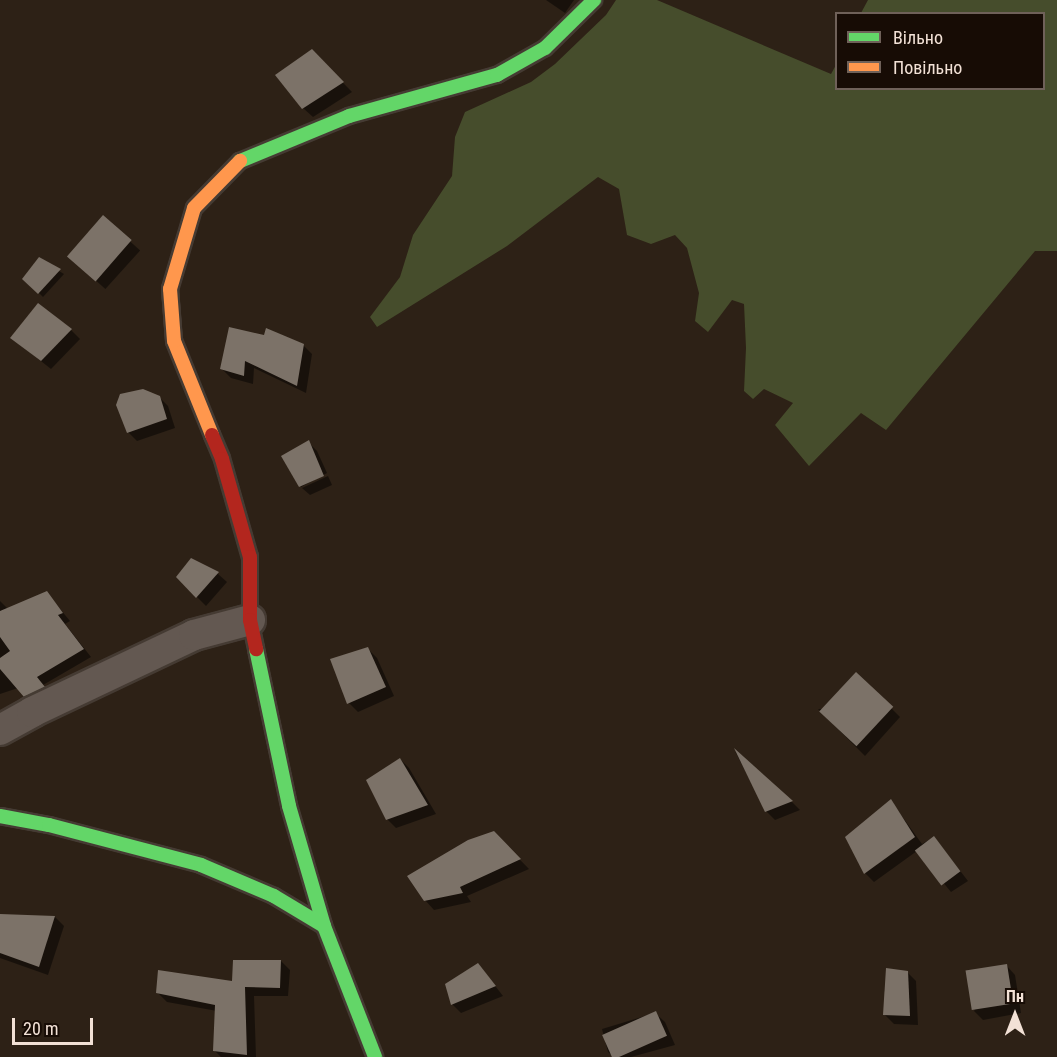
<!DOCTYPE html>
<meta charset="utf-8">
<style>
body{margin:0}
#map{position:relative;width:1057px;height:1057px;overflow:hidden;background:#2d2116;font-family:"Roboto Condensed",sans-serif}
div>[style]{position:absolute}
.green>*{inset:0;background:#464d2c}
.shadow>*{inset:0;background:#0007;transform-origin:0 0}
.building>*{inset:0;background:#7c7268;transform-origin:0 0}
.roads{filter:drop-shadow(2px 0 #453b33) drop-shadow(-2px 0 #453b33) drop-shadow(0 2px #453b33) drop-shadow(0 -2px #453b33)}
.street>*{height:30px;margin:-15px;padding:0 15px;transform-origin:15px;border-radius:15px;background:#635851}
.fast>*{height:14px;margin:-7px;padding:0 7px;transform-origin:7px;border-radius:7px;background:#63d668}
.slow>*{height:14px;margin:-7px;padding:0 7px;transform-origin:7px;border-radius:7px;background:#ff974d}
.jam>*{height:14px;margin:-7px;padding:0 7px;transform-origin:7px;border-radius:7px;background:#b3261e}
span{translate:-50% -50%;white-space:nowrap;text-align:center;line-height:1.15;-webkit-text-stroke:6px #170c05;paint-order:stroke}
.legend{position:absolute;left:835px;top:12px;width:210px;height:78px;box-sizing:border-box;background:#170c05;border:2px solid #6f6159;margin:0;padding:8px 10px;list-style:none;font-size:18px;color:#f2e1d6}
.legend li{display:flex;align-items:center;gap:12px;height:30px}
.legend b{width:30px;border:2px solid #6f6159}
.north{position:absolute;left:985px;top:985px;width:60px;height:60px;-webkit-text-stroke:4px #170c05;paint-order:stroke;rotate:0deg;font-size:16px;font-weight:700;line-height:24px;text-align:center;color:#f2e1d6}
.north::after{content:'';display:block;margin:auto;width:21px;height:27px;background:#f2e1d6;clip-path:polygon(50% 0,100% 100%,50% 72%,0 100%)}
.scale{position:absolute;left:12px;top:1018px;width:81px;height:27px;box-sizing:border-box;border:3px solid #f2e1d6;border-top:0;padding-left:8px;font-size:18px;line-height:21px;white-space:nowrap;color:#f2e1d6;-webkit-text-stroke:4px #170c05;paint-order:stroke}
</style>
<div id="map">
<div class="green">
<div style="clip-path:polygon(616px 0,657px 0,831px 74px,836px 65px,836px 88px,1044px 88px,1044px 14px,861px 13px,868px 0,1057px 0,1057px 251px,1035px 251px,886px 430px,861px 413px,809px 466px,775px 425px,793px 403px,764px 389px,753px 399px,744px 391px,746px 348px,744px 304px,732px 300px,708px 332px,695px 321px,699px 293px,687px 248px,675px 235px,651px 244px,627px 235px,619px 189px,598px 177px,507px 246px,377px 327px,370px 317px,400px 277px,413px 235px,452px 176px,455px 137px,465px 112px,531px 82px,555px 64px,606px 15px)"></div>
</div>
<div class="shadow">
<div style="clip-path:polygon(546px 0,574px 0,565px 13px)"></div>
<div style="clip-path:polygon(312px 51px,352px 92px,313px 117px,303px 108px)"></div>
<div style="left:103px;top:217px;width:50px;height:52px;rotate:42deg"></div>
<div style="clip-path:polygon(39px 259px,64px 274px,43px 297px,24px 278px)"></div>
<div style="clip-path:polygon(230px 329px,303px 345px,312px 354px,306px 393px,254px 368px,253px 384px,231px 378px,222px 369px)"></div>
<div style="clip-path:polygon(71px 330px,80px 339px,51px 369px,12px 338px)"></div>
<div style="clip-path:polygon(159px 397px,168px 406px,175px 428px,137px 441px,128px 432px)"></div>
<div style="clip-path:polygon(308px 442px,317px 451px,327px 473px,301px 487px,283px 456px)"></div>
<div style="clip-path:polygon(328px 476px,332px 485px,310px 495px,302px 488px)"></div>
<div style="clip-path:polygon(192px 560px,218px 574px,227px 582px,206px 606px,197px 597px)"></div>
<div style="clip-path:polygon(46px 592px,70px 621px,65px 624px,91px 657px,43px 685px,52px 695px,33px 704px,18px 688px,0 694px,0 601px,8px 609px)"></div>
<div style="clip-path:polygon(368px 649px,377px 658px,394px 696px,358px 712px,349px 703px)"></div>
<div style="clip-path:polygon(891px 708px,900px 717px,865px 756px,818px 709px)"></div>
<div style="clip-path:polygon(735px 751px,792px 802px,800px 810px,775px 820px,766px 811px)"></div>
<div style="clip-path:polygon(400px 759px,409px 768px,436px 814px,396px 828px,387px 819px)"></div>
<div style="clip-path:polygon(891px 801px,922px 844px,934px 837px,968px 881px,951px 892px,917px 851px,874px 882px,865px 873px)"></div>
<div style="clip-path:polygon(494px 833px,529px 869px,467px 896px,471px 902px,434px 910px,425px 900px)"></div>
<div style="clip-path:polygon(0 916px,55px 917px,64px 926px,48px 975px,0 958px)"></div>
<div style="clip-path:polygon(281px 961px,290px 970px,288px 996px,254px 996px,256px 1057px,221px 1057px,214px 1050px,217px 1011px,167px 1002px,158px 993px,233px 983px)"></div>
<div style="clip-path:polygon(478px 964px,503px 996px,461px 1013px,452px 1004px)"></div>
<div style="clip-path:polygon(1006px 965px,1015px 975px,1021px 1013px,983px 1020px,974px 1011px)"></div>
<div style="clip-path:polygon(907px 972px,916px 981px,918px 1025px,894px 1024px,885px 1015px)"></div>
<div style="clip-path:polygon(655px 1013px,665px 1022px,675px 1045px,631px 1057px,614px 1057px,608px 1052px,602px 1029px)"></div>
</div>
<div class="building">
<div style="clip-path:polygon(312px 49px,344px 82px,302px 109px,275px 75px)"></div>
<div style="left:103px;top:215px;width:38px;height:55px;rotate:41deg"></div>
<div style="clip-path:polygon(39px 257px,61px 269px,38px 294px,22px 279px)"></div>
<div style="clip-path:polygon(38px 303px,72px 329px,41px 361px,10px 338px)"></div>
<div style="clip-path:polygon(229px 327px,264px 335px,266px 328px,304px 344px,297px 386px,245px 361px,244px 376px,220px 369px)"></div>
<div style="clip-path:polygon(143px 389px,160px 396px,167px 419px,127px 433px,116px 405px,120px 394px)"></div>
<div style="clip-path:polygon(309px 440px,324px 476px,299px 487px,281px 456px)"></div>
<div style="clip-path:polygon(191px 558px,219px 572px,196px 598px,176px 577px)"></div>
<div style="clip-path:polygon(47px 591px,63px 613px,58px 615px,84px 649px,37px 677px,45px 687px,24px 697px,0 669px,0 658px,10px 651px,0 637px,0 611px)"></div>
<div style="clip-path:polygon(368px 647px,386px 687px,347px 704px,330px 659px)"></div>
<div style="left:856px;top:672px;width:51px;height:54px;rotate:43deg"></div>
<div style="clip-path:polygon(734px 748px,793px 801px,765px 812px)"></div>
<div style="clip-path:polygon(400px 758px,428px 805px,386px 820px,366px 780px)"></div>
<div style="clip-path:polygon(891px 799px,915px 837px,864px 874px,845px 837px)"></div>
<div style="clip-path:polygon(494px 831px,521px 859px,460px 887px,463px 893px,424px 901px,407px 876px,468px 840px)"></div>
<div style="left:934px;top:836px;width:44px;height:24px;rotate:53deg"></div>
<div style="clip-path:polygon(0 914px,55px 916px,39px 967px,0 953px)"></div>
<div style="clip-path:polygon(233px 960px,281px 960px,280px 988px,245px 987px,247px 1055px,213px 1051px,215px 1005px,156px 993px,158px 970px,232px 981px)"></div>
<div style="clip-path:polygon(478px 963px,496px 986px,451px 1005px,445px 984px)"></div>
<div style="left:1007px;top:964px;width:40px;height:42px;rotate:81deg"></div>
<div style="clip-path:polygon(886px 968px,908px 971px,910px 1016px,883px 1015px)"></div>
<div style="left:656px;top:1011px;width:27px;height:59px;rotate:66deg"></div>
</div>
<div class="roads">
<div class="street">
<div style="left:0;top:730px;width:37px;rotate:-29deg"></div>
<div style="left:32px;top:712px;width:179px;rotate:-25.4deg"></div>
<div style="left:194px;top:635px;width:58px;rotate:-15deg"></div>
</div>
<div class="fast">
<div style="left:240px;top:161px;width:118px;rotate:-22.4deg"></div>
<div style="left:349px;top:116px;width:154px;rotate:-15.5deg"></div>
<div style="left:497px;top:75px;width:55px;rotate:-29.4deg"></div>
<div style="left:545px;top:48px;width:69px;rotate:-44.4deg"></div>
<div style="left:256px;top:649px;width:160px;rotate:78.1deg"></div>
<div style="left:289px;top:806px;width:125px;rotate:73.7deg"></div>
<div style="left:324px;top:926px;width:141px;rotate:68.7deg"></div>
<div style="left:0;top:816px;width:50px;rotate:10.4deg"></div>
<div style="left:49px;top:825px;width:157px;rotate:14.7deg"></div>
<div style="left:201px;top:865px;width:79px;rotate:23deg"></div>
<div style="left:274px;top:896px;width:58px;rotate:31deg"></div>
</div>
<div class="slow">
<div style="left:212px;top:435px;width:101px;rotate:-112deg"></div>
<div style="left:174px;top:341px;width:52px;rotate:-94.4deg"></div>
<div style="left:170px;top:289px;width:84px;rotate:-73.5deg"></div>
<div style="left:194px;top:208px;width:66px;rotate:-45.6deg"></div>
</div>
<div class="jam">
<div style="left:212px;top:435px;width:26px;rotate:67deg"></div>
<div style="left:222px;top:459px;width:102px;rotate:74.1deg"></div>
<div style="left:250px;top:557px;width:63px;rotate:90deg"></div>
<div style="left:250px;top:620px;width:30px;rotate:78deg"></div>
</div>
</div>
<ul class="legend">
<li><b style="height:8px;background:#63d668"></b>Вільно</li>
<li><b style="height:8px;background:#ff974d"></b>Повільно</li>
</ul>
<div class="north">Пн</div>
<div class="scale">20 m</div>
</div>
